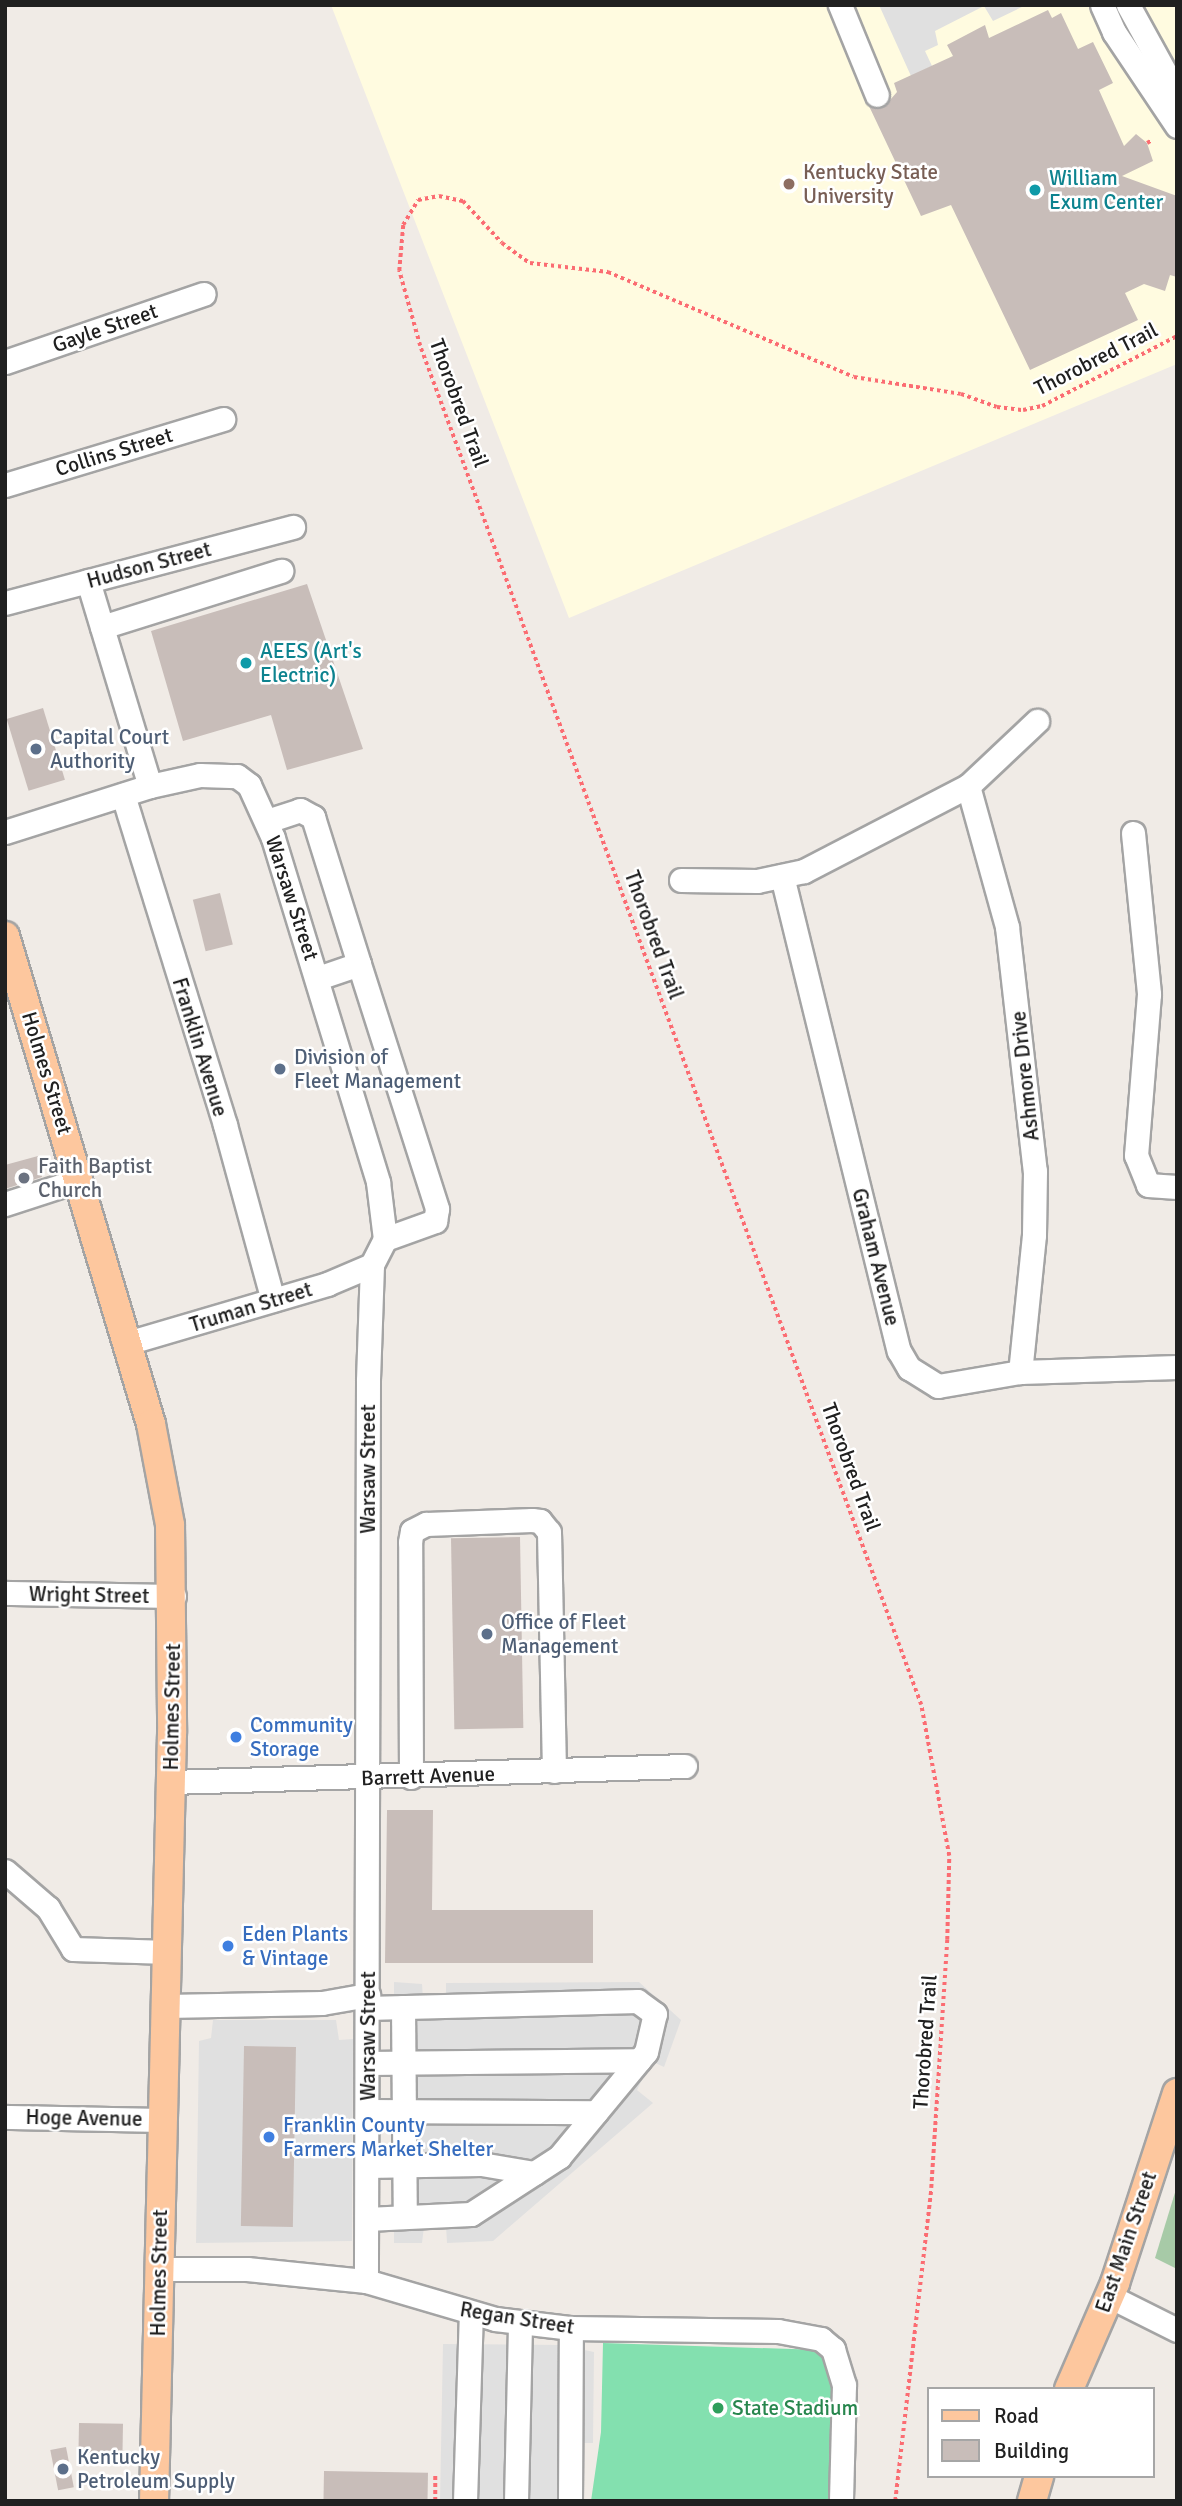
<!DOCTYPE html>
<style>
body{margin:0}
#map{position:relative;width:1182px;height:2506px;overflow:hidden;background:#f0ebe6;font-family:Signika,sans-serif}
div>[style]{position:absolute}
.education>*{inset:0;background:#fffbe0}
.cemetery>*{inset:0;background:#a7caa7}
.pitch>*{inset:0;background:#83e0af}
.parking>*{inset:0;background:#e0e0e0}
.building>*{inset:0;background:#c8bdb9;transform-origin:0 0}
.path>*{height:3.5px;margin-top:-1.75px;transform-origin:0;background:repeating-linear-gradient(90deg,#fb6c72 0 3.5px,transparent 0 7px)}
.roads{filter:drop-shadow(2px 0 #a4a4a4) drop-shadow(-2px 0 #a4a4a4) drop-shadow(0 2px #a4a4a4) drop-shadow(0 -2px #a4a4a4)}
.minor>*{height:23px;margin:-11.5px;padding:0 11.5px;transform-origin:11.5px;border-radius:11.5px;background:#fff}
.major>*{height:28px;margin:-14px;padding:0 14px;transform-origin:14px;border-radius:14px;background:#fdc79e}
.dots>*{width:19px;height:19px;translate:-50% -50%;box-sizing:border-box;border:4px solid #fff;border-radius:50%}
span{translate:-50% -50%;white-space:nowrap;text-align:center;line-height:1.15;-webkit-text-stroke:5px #fff;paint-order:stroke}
.education-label{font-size:21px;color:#785e54}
.left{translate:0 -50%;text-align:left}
.culture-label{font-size:21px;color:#0d838f}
.street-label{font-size:21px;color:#202020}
.service-label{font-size:21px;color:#4e5e75}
.worship-label{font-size:21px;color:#5b616d}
.shop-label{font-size:21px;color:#366cbe}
.leisure-label{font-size:21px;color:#27864d}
.frame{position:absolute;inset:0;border:7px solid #202020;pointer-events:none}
.legend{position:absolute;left:927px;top:2387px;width:228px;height:91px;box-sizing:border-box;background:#fff;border:2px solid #a6a6a6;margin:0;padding:9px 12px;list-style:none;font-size:21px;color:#202020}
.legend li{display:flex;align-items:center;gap:14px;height:35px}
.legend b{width:35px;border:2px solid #a6a6a6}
</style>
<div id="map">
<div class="education">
<div style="clip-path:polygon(331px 5px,1177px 5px,1177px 364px,569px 618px)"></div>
</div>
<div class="cemetery">
<div style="clip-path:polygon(1177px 2186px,1177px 2269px,1155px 2258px)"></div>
</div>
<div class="pitch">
<div style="clip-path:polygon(603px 2343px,822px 2350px,834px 2385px,831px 2501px,591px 2501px,601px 2432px)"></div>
</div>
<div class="parking">
<div style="clip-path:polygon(879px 5px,1026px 5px,993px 21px,984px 6px,935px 31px,938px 45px,925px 51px,932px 66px,911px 76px)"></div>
<div style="clip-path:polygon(394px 1982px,422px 1984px,423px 1999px,446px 1999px,446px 1983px,639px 1982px,681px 2020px,664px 2067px,651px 2061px,637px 2090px,653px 2103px,493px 2241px,447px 2243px,446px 2227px,424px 2227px,422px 2243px,394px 2243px)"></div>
<div style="clip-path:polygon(213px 2020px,336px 2020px,339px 2040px,353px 2039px,352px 2241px,196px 2243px,199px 2041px,211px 2038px)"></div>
<div style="clip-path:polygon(443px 2344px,560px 2345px,594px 2352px,593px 2443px,580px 2443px,579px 2501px,440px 2501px)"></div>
</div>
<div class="building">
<div style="clip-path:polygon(1048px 10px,1052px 18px,1061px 13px,1078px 49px,1093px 42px,1113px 83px,1099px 90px,1124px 146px,1136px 134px,1147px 143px,1153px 161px,1122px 176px,1177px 196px,1177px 277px,1170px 275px,1165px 291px,1144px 284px,1125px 293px,1138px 320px,1030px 370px,951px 205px,921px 216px,869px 106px,883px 108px,897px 92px,894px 83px,953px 56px,947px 45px,985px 25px,989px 38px)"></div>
<div style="clip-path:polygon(307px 584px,363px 749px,287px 770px,271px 715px,183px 741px,151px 631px)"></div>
<div style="left:43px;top:708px;width:75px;height:38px;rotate:73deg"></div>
<div style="left:220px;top:893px;width:53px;height:28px;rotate:76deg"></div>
<div style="clip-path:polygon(38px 1156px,42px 1177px,5px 1189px,5px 1165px)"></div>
<div style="left:520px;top:1537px;width:191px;height:69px;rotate:89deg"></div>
<div style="clip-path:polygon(387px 1810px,433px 1810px,432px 1910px,593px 1910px,593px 1963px,385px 1963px)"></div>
<div style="left:244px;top:2046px;width:52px;height:180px;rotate:1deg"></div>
<div style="left:79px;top:2423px;width:44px;height:31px;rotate:1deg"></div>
<div style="left:66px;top:2447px;width:41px;height:16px;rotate:79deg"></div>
<div style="left:324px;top:2471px;width:104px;height:30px;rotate:1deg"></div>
</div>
<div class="path">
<div style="left:1147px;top:143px;width:6px;rotate:-31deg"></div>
<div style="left:435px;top:2501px;width:26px;rotate:-90deg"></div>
<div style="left:895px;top:2501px;width:315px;rotate:-83.4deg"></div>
<div style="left:931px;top:2188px;width:249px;rotate:-86.3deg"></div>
<div style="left:947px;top:1940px;width:84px;rotate:-88.6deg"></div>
<div style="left:949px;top:1856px;width:154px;rotate:-100.5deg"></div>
<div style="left:921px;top:1705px;width:1448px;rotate:-110.24deg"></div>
<div style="left:420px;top:346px;width:78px;rotate:-105.6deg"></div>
<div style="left:399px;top:271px;width:46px;rotate:-85deg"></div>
<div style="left:403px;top:225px;width:29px;rotate:-59deg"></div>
<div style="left:418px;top:200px;width:21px;rotate:-11deg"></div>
<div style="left:439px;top:196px;width:25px;rotate:12deg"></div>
<div style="left:463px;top:201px;width:57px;rotate:47.1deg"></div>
<div style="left:502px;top:243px;width:34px;rotate:36deg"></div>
<div style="left:530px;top:263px;width:79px;rotate:6.6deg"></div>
<div style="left:608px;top:272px;width:267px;rotate:23.1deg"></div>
<div style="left:854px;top:377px;width:108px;rotate:9deg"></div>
<div style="left:961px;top:394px;width:38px;rotate:20deg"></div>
<div style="left:997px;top:407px;width:26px;rotate:7deg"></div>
<div style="left:1023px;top:410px;width:19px;rotate:-12deg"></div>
<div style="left:1042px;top:406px;width:152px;rotate:-27.4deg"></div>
</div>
<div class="roads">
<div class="minor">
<div style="left:840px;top:5px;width:97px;rotate:67.7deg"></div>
<div style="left:1102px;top:5px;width:30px;rotate:66deg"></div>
<div style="left:1114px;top:32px;width:113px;rotate:56.2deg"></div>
<div style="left:1128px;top:5px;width:102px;rotate:61.2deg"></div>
<div style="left:5px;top:362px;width:210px;rotate:-18.9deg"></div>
<div style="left:5px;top:485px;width:228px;rotate:-16.8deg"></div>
<div style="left:88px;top:581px;width:214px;rotate:73.2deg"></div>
<div style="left:5px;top:603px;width:298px;rotate:-14.8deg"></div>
<div style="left:102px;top:627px;width:188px;rotate:-17.4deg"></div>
<div style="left:968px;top:786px;width:146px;rotate:74.5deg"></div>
<div style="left:1007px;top:927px;width:246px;rotate:83.5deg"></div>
<div style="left:1035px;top:1171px;width:64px;rotate:90.9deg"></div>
<div style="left:1034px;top:1235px;width:138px;rotate:95.8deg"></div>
<div style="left:123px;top:795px;width:345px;rotate:72.8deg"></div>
<div style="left:225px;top:1125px;width:181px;rotate:74.7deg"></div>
<div style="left:267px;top:821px;width:35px;rotate:-18deg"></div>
<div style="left:300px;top:810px;width:15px;rotate:28deg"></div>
<div style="left:313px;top:817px;width:154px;rotate:72.6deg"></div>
<div style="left:359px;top:964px;width:43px;rotate:161.1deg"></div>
<div style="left:5px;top:832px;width:152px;rotate:-17.6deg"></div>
<div style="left:150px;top:786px;width:51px;rotate:-12.4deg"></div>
<div style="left:200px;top:775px;width:37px;rotate:2deg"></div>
<div style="left:237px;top:776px;width:15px;rotate:37deg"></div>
<div style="left:249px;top:785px;width:58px;rotate:65.6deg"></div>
<div style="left:273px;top:838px;width:360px;rotate:73deg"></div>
<div style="left:378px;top:1182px;width:57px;rotate:83deg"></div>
<div style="left:385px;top:1239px;width:29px;rotate:117deg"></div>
<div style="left:372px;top:1265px;width:116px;rotate:92deg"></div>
<div style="left:368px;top:1381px;width:900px;rotate:90.13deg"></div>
<div style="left:1133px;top:833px;width:162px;rotate:84.3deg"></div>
<div style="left:1149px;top:994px;width:162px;rotate:94.6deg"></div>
<div style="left:1136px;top:1155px;width:32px;rotate:68deg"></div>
<div style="left:1148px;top:1185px;width:29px;rotate:4deg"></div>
<div style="left:782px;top:876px;width:489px;rotate:76.2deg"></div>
<div style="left:899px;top:1351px;width:20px;rotate:60deg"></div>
<div style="left:909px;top:1368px;width:34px;rotate:32deg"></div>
<div style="left:938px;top:1386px;width:83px;rotate:-9.7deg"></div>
<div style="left:1020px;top:1372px;width:157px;rotate:-1.8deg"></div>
<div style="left:681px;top:880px;width:76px;rotate:0.8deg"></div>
<div style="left:757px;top:881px;width:48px;rotate:-12deg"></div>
<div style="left:804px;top:871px;width:185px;rotate:-27.4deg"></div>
<div style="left:968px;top:786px;width:95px;rotate:-43.3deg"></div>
<div style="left:359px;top:964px;width:257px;rotate:72.3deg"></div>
<div style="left:437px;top:1209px;width:12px;rotate:99deg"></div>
<div style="left:435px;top:1221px;width:53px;rotate:160.2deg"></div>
<div style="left:5px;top:1204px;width:78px;rotate:-18deg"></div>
<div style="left:127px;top:1343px;width:209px;rotate:-16.4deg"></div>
<div style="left:327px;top:1284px;width:49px;rotate:-22.9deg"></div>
<div style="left:5px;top:1593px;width:169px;rotate:1deg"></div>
<div style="left:411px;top:1777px;width:235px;rotate:-90.2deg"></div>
<div style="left:410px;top:1542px;width:11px;rotate:-80deg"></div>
<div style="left:412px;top:1531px;width:16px;rotate:-27deg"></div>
<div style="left:426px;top:1524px;width:106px;rotate:-2.2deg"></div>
<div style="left:532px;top:1520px;width:8px;rotate:7deg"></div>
<div style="left:540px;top:1521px;width:14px;rotate:51deg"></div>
<div style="left:549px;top:1532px;width:239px;rotate:88.8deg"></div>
<div style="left:171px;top:1782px;width:514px;rotate:-1.78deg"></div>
<div style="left:5px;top:1871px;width:57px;rotate:40.7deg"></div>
<div style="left:48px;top:1908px;width:48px;rotate:58.6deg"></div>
<div style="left:73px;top:1949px;width:95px;rotate:1.8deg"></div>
<div style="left:166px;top:2006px;width:156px;rotate:-1.1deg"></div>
<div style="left:322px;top:2003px;width:47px;rotate:-9.9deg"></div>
<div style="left:403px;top:2007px;width:210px;rotate:89.5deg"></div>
<div style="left:368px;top:2063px;width:271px;rotate:-0.6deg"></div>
<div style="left:367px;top:2111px;width:229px;rotate:0.3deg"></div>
<div style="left:5px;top:2117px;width:158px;rotate:1.1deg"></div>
<div style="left:367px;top:2166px;width:114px;rotate:-1deg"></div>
<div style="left:481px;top:2164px;width:54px;rotate:9.6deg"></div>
<div style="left:367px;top:2219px;width:104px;rotate:-2.8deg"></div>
<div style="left:471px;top:2214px;width:105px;rotate:-32.9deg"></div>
<div style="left:559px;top:2157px;width:136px;rotate:-50.4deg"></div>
<div style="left:646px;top:2052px;width:39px;rotate:-77deg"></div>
<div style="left:655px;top:2014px;width:22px;rotate:-144deg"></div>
<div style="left:637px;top:2001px;width:269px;rotate:178.5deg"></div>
<div style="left:160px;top:2269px;width:87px"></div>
<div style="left:247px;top:2269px;width:120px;rotate:5.8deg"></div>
<div style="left:366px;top:2281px;width:134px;rotate:16.4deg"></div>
<div style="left:495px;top:2319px;width:77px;rotate:6.8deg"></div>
<div style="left:571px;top:2328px;width:207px;rotate:0.8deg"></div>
<div style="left:778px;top:2331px;width:44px;rotate:10.5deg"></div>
<div style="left:821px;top:2339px;width:16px;rotate:40deg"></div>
<div style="left:833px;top:2349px;width:38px;rotate:73deg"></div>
<div style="left:844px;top:2385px;width:116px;rotate:91.5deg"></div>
<div style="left:1109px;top:2296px;width:76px;rotate:26.6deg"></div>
<div style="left:465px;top:2501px;width:188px;rotate:-88.2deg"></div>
<div style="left:516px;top:2501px;width:179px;rotate:-88.7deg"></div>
<div style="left:570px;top:2501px;width:173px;rotate:-89.7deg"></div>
</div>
<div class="major">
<div style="left:5px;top:936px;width:509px;rotate:73.34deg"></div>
<div style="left:151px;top:1424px;width:103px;rotate:79.3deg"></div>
<div style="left:170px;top:1525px;width:208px;rotate:89.4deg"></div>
<div style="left:172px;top:1733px;width:768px;rotate:91.34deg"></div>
<div style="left:1069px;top:2389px;width:116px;rotate:-66.5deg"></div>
<div style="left:1115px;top:2283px;width:200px;rotate:-71.9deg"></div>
<div style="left:1032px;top:2501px;width:26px;rotate:-74deg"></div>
</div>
</div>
<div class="dots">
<div style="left:789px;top:184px;background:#8d6e63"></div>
<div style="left:1035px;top:190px;background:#0f9aa8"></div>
<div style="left:246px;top:663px;background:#0f9aa8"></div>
<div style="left:36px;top:749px;background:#5c6f8a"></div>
<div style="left:280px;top:1069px;background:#5c6f8a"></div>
<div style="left:24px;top:1178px;background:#6b7280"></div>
<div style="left:487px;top:1634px;background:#5c6f8a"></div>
<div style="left:236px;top:1737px;background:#3f7fe0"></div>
<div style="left:228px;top:1946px;background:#3f7fe0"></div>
<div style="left:269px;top:2137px;background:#3f7fe0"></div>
<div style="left:718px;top:2408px;background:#2e9e5b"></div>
<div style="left:63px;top:2469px;background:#5c6f8a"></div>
</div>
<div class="education-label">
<span class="left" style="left:803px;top:184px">Kentucky State<br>University</span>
</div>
<div class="culture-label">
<span class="left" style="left:1049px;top:190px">William<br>Exum Center</span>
<span class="left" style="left:260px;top:663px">AEES (Art's<br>Electric)</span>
</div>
<div class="street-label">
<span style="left:105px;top:328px;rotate:-19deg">Gayle Street</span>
<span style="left:1096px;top:359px;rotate:-27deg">Thorobred Trail</span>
<span style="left:459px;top:403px;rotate:70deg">Thorobred Trail</span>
<span style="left:114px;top:452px;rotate:-17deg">Collins Street</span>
<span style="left:149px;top:565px;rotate:-15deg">Hudson Street</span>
<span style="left:292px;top:898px;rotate:72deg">Warsaw Street</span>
<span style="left:654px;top:935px;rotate:70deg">Thorobred Trail</span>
<span style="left:200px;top:1047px;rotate:73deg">Franklin Avenue</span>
<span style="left:47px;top:1073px;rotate:73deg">Holmes Street</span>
<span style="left:1025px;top:1076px;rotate:-96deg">Ashmore Drive</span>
<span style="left:876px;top:1257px;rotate:76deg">Graham Avenue</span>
<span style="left:251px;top:1307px;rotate:-17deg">Truman Street</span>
<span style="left:851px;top:1467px;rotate:70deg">Thorobred Trail</span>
<span style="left:368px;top:1469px;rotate:-90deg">Warsaw Street</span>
<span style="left:89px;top:1595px;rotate:1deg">Wright Street</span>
<span style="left:172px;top:1707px;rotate:-89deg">Holmes Street</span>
<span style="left:428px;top:1776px;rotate:-2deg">Barrett Avenue</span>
<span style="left:368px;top:2036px;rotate:-90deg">Warsaw Street</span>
<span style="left:925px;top:2042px;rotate:-86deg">Thorobred Trail</span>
<span style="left:84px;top:2118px;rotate:1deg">Hoge Avenue</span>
<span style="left:1126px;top:2242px;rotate:-71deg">East Main Street</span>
<span style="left:159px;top:2273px;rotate:-89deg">Holmes Street</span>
<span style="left:517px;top:2318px;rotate:9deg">Regan Street</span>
</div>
<div class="service-label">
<span class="left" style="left:50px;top:749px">Capital Court<br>Authority</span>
<span class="left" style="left:294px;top:1069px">Division of<br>Fleet Management</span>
<span class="left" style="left:501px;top:1634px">Office of Fleet<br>Management</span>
<span class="left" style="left:77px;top:2469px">Kentucky<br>Petroleum Supply</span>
</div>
<div class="worship-label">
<span class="left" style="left:38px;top:1178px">Faith Baptist<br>Church</span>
</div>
<div class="shop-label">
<span class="left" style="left:250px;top:1737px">Community<br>Storage</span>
<span class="left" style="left:242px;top:1946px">Eden Plants<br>&amp; Vintage</span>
<span class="left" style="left:283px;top:2137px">Franklin County<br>Farmers Market Shelter</span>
</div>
<div class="leisure-label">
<span class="left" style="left:732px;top:2408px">State Stadium</span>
</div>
<div class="frame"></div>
<ul class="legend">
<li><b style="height:9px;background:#fdc79e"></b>Road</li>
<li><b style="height:19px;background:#c8bdb9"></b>Building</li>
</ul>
</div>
